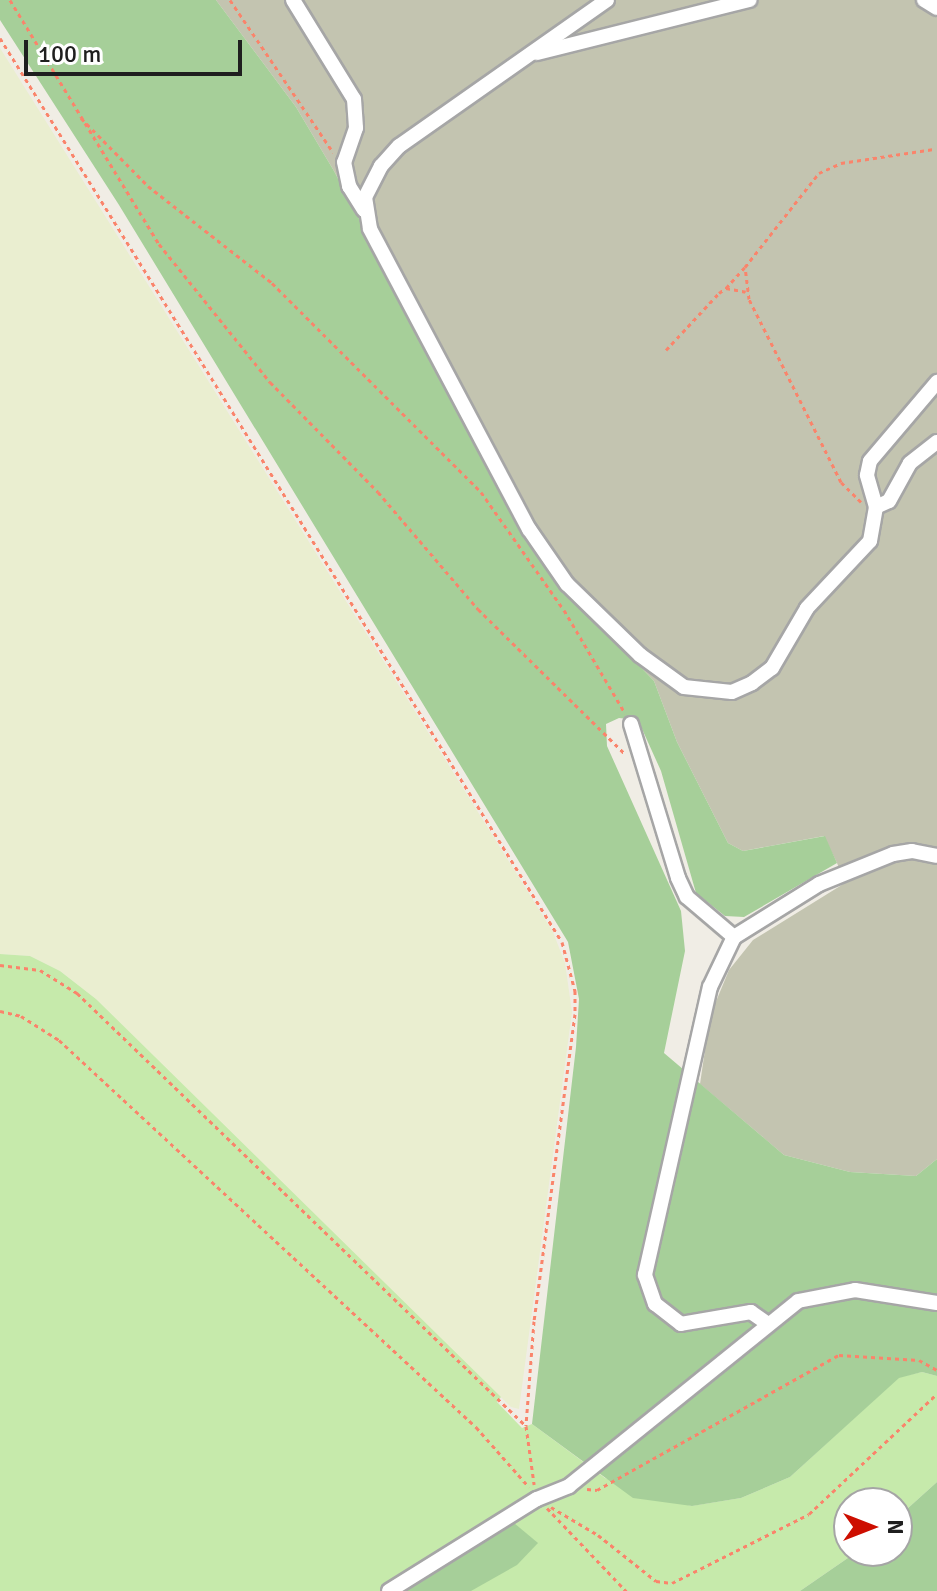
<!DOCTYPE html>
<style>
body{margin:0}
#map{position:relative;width:937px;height:1591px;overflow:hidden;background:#f0ede5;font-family:Signika,sans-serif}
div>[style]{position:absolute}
.construction>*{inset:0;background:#c3c4b0}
.farmland>*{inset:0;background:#eaeed0}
.grass>*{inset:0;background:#c6eaab}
.forest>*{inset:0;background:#a6cf99}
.path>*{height:3px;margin-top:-1.5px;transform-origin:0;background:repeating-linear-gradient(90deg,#fa846b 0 4px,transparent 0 8px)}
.roads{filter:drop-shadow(2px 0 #a6a6a6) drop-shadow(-2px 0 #a6a6a6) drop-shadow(0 2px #a6a6a6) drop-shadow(0 -2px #a6a6a6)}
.minor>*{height:14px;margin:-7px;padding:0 7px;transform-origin:7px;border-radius:7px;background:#fff}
span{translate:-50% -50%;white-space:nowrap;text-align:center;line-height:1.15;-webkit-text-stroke:6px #fff;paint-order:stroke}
.north{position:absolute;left:833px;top:1487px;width:80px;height:80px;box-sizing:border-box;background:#fff;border:2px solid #a5a5a5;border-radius:50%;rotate:90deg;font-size:22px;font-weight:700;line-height:32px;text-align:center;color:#1f1f1f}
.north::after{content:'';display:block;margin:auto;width:28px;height:36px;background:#cd0e00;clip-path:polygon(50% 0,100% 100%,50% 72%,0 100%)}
.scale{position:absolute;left:24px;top:40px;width:218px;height:36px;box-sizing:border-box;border:4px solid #1f1f1f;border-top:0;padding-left:10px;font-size:24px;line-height:28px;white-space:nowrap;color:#1f1f1f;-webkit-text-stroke:6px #fff;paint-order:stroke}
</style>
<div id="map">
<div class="construction">
<div style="clip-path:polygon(216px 0,937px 0,937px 1159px,916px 1176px,850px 1172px,784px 1155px,700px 1084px,710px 1016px,729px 970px,753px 940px,845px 883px,837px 863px,824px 836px,743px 851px,728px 843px,677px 742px,654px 681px,552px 574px,522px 528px,334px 171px,296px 107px)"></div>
</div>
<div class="farmland">
<div style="clip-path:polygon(0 48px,553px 932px,565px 963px,572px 1012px,519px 1409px,511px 1407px,265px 1170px,96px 999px,60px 971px,30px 956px,0 954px)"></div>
</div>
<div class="grass">
<div style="clip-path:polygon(0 954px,30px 956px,60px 971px,96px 999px,501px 1397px,497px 1402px,522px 1428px,532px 1424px,605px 1478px,691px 1506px,741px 1498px,790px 1477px,899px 1377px,922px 1372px,937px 1376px,937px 1482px,897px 1518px,897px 1503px,849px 1503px,849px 1551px,858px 1551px,800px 1591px,0 1591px)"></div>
</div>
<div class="forest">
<div style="clip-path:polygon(0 0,216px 0,296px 107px,334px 171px,522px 528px,552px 574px,654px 681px,677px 742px,728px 843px,743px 851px,825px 836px,837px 863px,744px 917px,725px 916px,696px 893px,661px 771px,638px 720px,619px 718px,606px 724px,607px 746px,681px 911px,685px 951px,664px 1053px,784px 1155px,850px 1172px,916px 1176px,937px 1159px,937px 1376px,922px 1372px,899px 1378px,790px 1477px,741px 1498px,692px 1506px,633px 1498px,532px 1424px,576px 1047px,579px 999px,568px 942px,119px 205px,0 20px)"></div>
<div style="clip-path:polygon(937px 1482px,937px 1591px,800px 1591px,858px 1551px,897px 1551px,897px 1518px)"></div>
<div style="clip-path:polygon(514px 1523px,538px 1543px,517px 1565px,471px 1591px,405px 1591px)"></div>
</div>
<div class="path">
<div style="left:10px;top:0;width:286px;rotate:58.6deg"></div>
<div style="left:159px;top:244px;width:177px;rotate:51.2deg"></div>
<div style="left:270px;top:382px;width:154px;rotate:45.5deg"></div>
<div style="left:378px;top:492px;width:154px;rotate:49.5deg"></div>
<div style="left:478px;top:609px;width:205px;rotate:44.6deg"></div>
<div style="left:230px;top:0;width:184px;rotate:55.9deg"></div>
<div style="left:0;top:38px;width:1064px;rotate:58.13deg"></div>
<div style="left:562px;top:942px;width:51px;rotate:75.1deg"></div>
<div style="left:575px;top:991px;width:23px;rotate:90deg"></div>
<div style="left:575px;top:1014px;width:310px;rotate:97.6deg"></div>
<div style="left:534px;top:1321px;width:105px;rotate:94.4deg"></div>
<div style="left:526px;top:1426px;width:59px;rotate:82.1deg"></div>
<div style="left:81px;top:118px;width:95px;rotate:45.4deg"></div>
<div style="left:148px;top:186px;width:157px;rotate:38deg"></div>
<div style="left:272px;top:283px;width:296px;rotate:45deg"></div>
<div style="left:481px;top:492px;width:144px;rotate:54.9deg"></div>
<div style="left:564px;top:610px;width:120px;rotate:59.4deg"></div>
<div style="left:726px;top:288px;width:28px;rotate:-48deg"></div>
<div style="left:666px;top:350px;width:78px;rotate:-47.1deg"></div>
<div style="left:719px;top:293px;width:9px;rotate:-36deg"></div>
<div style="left:726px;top:288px;width:20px;rotate:11deg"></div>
<div style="left:861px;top:502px;width:28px;rotate:-135deg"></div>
<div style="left:841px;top:482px;width:205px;rotate:-116.7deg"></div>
<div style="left:749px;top:299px;width:32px;rotate:-97deg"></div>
<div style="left:745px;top:267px;width:120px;rotate:-51.8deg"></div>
<div style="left:819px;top:173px;width:24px;rotate:-24deg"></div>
<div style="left:841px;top:163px;width:94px;rotate:-8.6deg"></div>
<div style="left:0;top:965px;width:40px;rotate:7.1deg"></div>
<div style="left:40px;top:970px;width:44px;rotate:31.9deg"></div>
<div style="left:77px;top:993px;width:624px;rotate:43.96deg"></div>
<div style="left:0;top:1011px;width:22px;rotate:13deg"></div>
<div style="left:21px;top:1016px;width:45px;rotate:32.3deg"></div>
<div style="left:59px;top:1040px;width:569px;rotate:42.86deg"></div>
<div style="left:476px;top:1427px;width:80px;rotate:48.5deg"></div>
<div style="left:587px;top:1489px;width:10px;rotate:6deg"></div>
<div style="left:597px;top:1490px;width:277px;rotate:-29.2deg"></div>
<div style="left:839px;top:1355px;width:80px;rotate:3.6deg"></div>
<div style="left:919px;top:1360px;width:21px;rotate:29deg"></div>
<div style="left:551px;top:1507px;width:55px;rotate:30.8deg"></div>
<div style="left:598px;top:1535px;width:74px;rotate:38.4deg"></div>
<div style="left:656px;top:1581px;width:16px;rotate:7deg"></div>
<div style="left:672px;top:1583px;width:153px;rotate:-26.7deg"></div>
<div style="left:809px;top:1514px;width:175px;rotate:-43.2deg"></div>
<div style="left:547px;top:1508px;width:115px;rotate:46.4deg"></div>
</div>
<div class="roads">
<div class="minor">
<div style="left:293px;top:0;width:116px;rotate:58.4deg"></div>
<div style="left:354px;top:99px;width:29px;rotate:86deg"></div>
<div style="left:356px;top:128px;width:36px;rotate:109deg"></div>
<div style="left:344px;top:162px;width:25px;rotate:78deg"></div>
<div style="left:349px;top:186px;width:28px;rotate:58deg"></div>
<div style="left:607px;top:0;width:254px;rotate:144.9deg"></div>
<div style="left:399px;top:146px;width:27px;rotate:132deg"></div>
<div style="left:381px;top:166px;width:35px;rotate:117deg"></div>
<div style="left:365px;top:197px;width:32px;rotate:81deg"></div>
<div style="left:370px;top:229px;width:340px;rotate:62.1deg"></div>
<div style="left:529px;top:529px;width:67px;rotate:55.4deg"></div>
<div style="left:567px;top:584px;width:102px;rotate:44.2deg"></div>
<div style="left:640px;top:655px;width:54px;rotate:36deg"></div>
<div style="left:684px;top:687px;width:48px;rotate:5.9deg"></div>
<div style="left:732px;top:692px;width:22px;rotate:-24deg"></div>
<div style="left:752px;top:683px;width:25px;rotate:-37deg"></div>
<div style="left:772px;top:668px;width:69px;rotate:-59.7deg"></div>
<div style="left:807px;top:608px;width:92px;rotate:-46.8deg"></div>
<div style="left:870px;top:541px;width:35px;rotate:-80deg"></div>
<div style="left:876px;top:507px;width:33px;rotate:-106deg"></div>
<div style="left:867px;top:475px;width:14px;rotate:-78deg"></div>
<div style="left:870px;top:461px;width:104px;rotate:-49.7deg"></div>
<div style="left:924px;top:0;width:15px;rotate:32deg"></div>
<div style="left:537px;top:53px;width:219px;rotate:-14deg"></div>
<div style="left:876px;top:507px;width:14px;rotate:-25deg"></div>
<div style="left:889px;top:501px;width:43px;rotate:-61.1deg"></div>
<div style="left:910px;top:463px;width:34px;rotate:-38deg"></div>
<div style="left:631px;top:724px;width:161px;rotate:73deg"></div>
<div style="left:678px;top:878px;width:21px;rotate:65deg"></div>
<div style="left:687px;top:897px;width:62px;rotate:40.4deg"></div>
<div style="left:768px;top:1324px;width:21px;rotate:-145deg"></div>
<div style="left:751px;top:1312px;width:71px;rotate:170.3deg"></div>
<div style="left:681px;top:1324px;width:33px;rotate:-142deg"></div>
<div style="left:655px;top:1304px;width:31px;rotate:-109deg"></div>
<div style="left:645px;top:1275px;width:295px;rotate:-77.3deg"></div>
<div style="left:710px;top:987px;width:55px;rotate:-64.4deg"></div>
<div style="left:734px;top:937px;width:100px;rotate:-31.9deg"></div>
<div style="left:819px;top:884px;width:80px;rotate:-22.1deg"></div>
<div style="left:893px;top:854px;width:19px;rotate:-9deg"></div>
<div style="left:912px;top:851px;width:25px;rotate:11deg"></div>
<div style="left:389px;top:1591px;width:174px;rotate:-31.9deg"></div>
<div style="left:537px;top:1499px;width:35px;rotate:-22deg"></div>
<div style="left:569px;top:1486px;width:294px;rotate:-38.9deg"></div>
<div style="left:798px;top:1301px;width:58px;rotate:-10.9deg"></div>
<div style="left:855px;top:1290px;width:83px;rotate:9deg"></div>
</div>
</div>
<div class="north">N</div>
<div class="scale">100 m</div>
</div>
